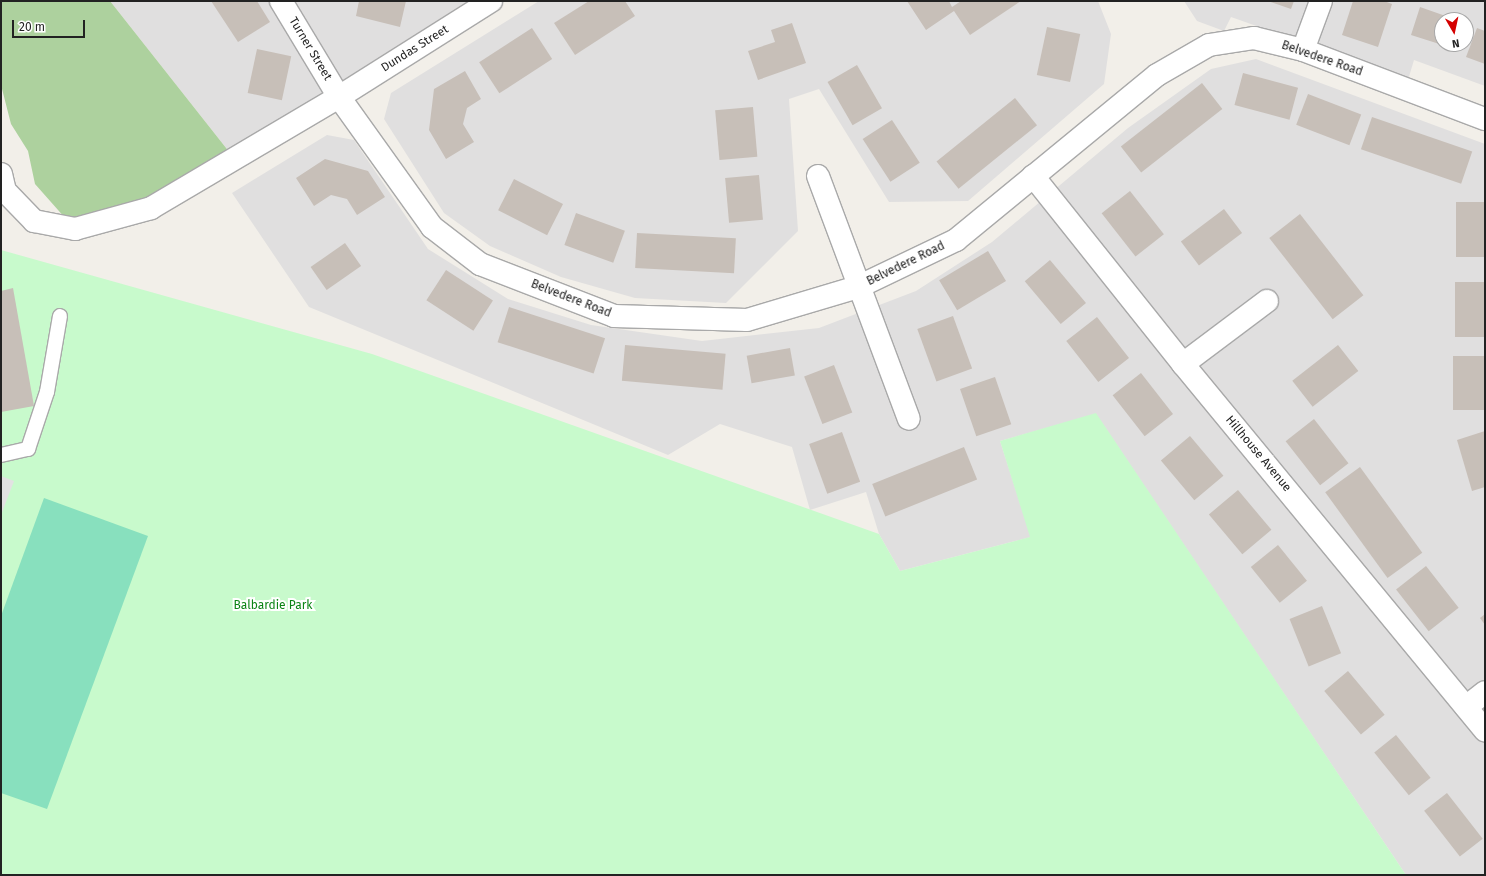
<!DOCTYPE html>
<style>
body{margin:0}
#map{position:relative;width:1486px;height:876px;overflow:hidden;background:#f2efe9;font-family:"Fira Sans",sans-serif}
div>[style]{position:absolute}
.residential>*{inset:0;background:#e0dfdf}
.forest>*{inset:0;background:#add19e}
.park>*{inset:0;background:#c8facc}
.pitch>*{inset:0;background:#88e0be}
.parking>*{inset:0;background:#e2e2e2}
.building>*{inset:0;background:#c7bfb8;transform-origin:0 0}
.roads{filter:drop-shadow(1px 0 #a9a9a9) drop-shadow(-1px 0 #a9a9a9) drop-shadow(0 1px #a9a9a9) drop-shadow(0 -1px #a9a9a9)}
.service>*{height:14px;margin:-7px;padding:0 7px;transform-origin:7px;border-radius:7px;background:#fff}
.minor>*{height:22px;margin:-11px;padding:0 11px;transform-origin:11px;border-radius:11px;background:#fff}
span{translate:-50% -50%;white-space:nowrap;text-align:center;line-height:1.15;-webkit-text-stroke:4px #fff;paint-order:stroke}
.street-label{font-size:12px;color:#222}
.park-label{font-size:12px;color:#0c8416}
.frame{position:absolute;inset:0;border:2px solid #222;pointer-events:none}
.north{position:absolute;left:1434px;top:12px;width:40px;height:40px;box-sizing:border-box;background:#fff;border:1px solid #a7a7a7;border-radius:50%;rotate:171deg;font-size:11px;font-weight:700;line-height:16px;text-align:center;color:#222}
.north::after{content:'';display:block;margin:auto;width:14px;height:18px;background:#d40000;clip-path:polygon(50% 0,100% 100%,50% 72%,0 100%)}
.scale{position:absolute;left:12px;top:20px;width:73px;height:18px;box-sizing:border-box;border:2px solid #222;border-top:0;padding-left:5px;font-size:12px;line-height:14px;white-space:nowrap;color:#222;-webkit-text-stroke:3px #fff;paint-order:stroke}
</style>
<div id="map">
<div class="residential">
<div style="clip-path:polygon(110px 1px,471px 1px,230px 153px)"></div>
<div style="clip-path:polygon(539px 1px,1098px 1px,1111px 34px,1104px 84px,968px 201px,889px 202px,819px 89px,789px 99px,798px 231px,726px 303px,635px 298px,561px 277px,490px 246px,444px 213px,384px 119px,391px 93px)"></div>
<div style="clip-path:polygon(evenodd,1184px 1px,1485px 1px,1485px 86px,1414px 60px,1408px 80px,1231px 17px,1224px 31px,1197px 21px,1184px 1px,1442px 20px,1466px 20px,1466px 44px,1442px 44px,1442px 20px)"></div>
<div style="clip-path:polygon(1256px 59px,1485px 144px,1485px 875px,1406px 875px,1096px 414px,1000px 441px,1031px 537px,900px 571px,879px 534px,866px 492px,810px 510px,792px 447px,720px 424px,668px 455px,309px 307px,232px 193px,327px 135px,354px 140px,428px 249px,508px 299px,591px 325px,702px 341px,819px 328px,916px 291px,992px 242px,1128px 128px,1211px 69px)"></div>
</div>
<div class="forest">
<div style="clip-path:polygon(1px 1px,110px 1px,230px 153px,172px 190px,87px 220px,66px 219px,35px 184px,28px 151px,11px 124px,1px 85px)"></div>
</div>
<div class="park">
<div style="clip-path:polygon(1px 250px,372px 354px,879px 534px,900px 571px,1030px 537px,1000px 441px,1096px 413px,1406px 875px,1px 875px)"></div>
</div>
<div class="pitch">
<div style="clip-path:polygon(44px 498px,148px 536px,47px 809px,1px 793px,1px 616px)"></div>
</div>
<div class="parking">
<div style="clip-path:polygon(1px 476px,14px 481px,1px 515px)"></div>
</div>
<div class="building">
<div style="clip-path:polygon(211px 1px,257px 1px,270px 22px,238px 42px)"></div>
<div style="clip-path:polygon(359px 1px,406px 1px,400px 27px,356px 16px)"></div>
<div style="clip-path:polygon(589px 1px,625px 1px,635px 16px,575px 55px,554px 23px)"></div>
<div style="clip-path:polygon(907px 1px,949px 1px,952px 7px,961px 1px,1021px 1px,970px 35px,954px 11px,926px 30px)"></div>
<div style="clip-path:polygon(1268px 1px,1294px 1px,1291px 9px)"></div>
<div style="clip-path:polygon(1353px 1px,1384px 1px,1392px 4px,1378px 47px,1342px 35px)"></div>
<div style="clip-path:polygon(1420px 7px,1457px 20px,1442px 20px,1442px 44px,1454px 44px,1452px 48px,1411px 35px)"></div>
<div style="clip-path:polygon(792px 23px,806px 63px,758px 80px,748px 51px,775px 42px,771px 30px)"></div>
<div style="left:1047px;top:27px;width:34px;height:49px;rotate:12deg"></div>
<div style="left:532px;top:28px;width:37px;height:63px;rotate:57deg"></div>
<div style="clip-path:polygon(1477px 28px,1485px 31px,1485px 64px,1466px 57px)"></div>
<div style="left:257px;top:49px;width:35px;height:45px;rotate:12deg"></div>
<div style="left:857px;top:65px;width:50px;height:34px;rotate:60deg"></div>
<div style="clip-path:polygon(465px 71px,481px 99px,467px 108px,463px 124px,474px 142px,446px 159px,429px 130px,434px 89px)"></div>
<div style="left:1243px;top:73px;width:57px;height:33px;rotate:15deg"></div>
<div style="left:1202px;top:83px;width:33px;height:103px;rotate:52deg"></div>
<div style="left:1308px;top:94px;width:57px;height:33px;rotate:21deg"></div>
<div style="left:1015px;top:98px;width:35px;height:101px;rotate:51deg"></div>
<div style="left:753px;top:107px;width:50px;height:38px;rotate:85deg"></div>
<div style="left:1372px;top:117px;width:106px;height:34px;rotate:19deg"></div>
<div style="left:892px;top:120px;width:51px;height:35px;rotate:57deg"></div>
<div style="clip-path:polygon(325px 159px,368px 171px,385px 197px,357px 215px,347px 199px,331px 195px,314px 206px,296px 178px)"></div>
<div style="left:759px;top:175px;width:45px;height:34px;rotate:85deg"></div>
<div style="left:514px;top:179px;width:55px;height:35px;rotate:27deg"></div>
<div style="left:1130px;top:191px;width:55px;height:36px;rotate:52deg"></div>
<div style="left:1485px;top:202px;width:55px;height:29px;rotate:90deg"></div>
<div style="left:1224px;top:209px;width:30px;height:54px;rotate:53deg"></div>
<div style="left:576px;top:213px;width:52px;height:34px;rotate:20deg"></div>
<div style="left:1300px;top:214px;width:103px;height:39px;rotate:52deg"></div>
<div style="left:637px;top:233px;width:99px;height:35px;rotate:3deg"></div>
<div style="left:345px;top:243px;width:28px;height:42px;rotate:55deg"></div>
<div style="left:988px;top:251px;width:35px;height:57px;rotate:59deg"></div>
<div style="left:1050px;top:260px;width:56px;height:33px;rotate:50deg"></div>
<div style="left:446px;top:270px;width:56px;height:36px;rotate:33deg"></div>
<div style="left:1455px;top:282px;width:30px;height:55px"></div>
<div style="clip-path:polygon(13px 288px,34px 406px,1px 412px,1px 291px)"></div>
<div style="left:509px;top:307px;width:101px;height:37px;rotate:18deg"></div>
<div style="left:953px;top:316px;width:56px;height:38px;rotate:70deg"></div>
<div style="left:1097px;top:317px;width:52px;height:39px;rotate:52deg"></div>
<div style="left:625px;top:345px;width:101px;height:36px;rotate:5deg"></div>
<div style="left:1338px;top:345px;width:33px;height:58px;rotate:52deg"></div>
<div style="left:790px;top:348px;width:28px;height:44px;rotate:80deg"></div>
<div style="left:1453px;top:356px;width:32px;height:54px"></div>
<div style="left:834px;top:365px;width:51px;height:32px;rotate:69deg"></div>
<div style="left:1141px;top:373px;width:52px;height:36px;rotate:52deg"></div>
<div style="left:995px;top:377px;width:50px;height:37px;rotate:71deg"></div>
<div style="left:1314px;top:419px;width:56px;height:36px;rotate:52deg"></div>
<div style="clip-path:polygon(1485px 431px,1485px 487px,1472px 491px,1457px 440px)"></div>
<div style="left:842px;top:432px;width:53px;height:35px;rotate:70deg"></div>
<div style="left:1190px;top:436px;width:52px;height:38px;rotate:50deg"></div>
<div style="left:964px;top:447px;width:35px;height:99px;rotate:68deg"></div>
<div style="left:1360px;top:467px;width:106px;height:43px;rotate:54deg"></div>
<div style="left:1238px;top:490px;width:52px;height:38px;rotate:50deg"></div>
<div style="left:1278px;top:545px;width:46px;height:35px;rotate:51deg"></div>
<div style="left:1426px;top:566px;width:53px;height:38px;rotate:52deg"></div>
<div style="left:1322px;top:606px;width:51px;height:35px;rotate:68deg"></div>
<div style="clip-path:polygon(1485px 614px,1485px 625px,1480px 618px)"></div>
<div style="left:1348px;top:671px;width:57px;height:31px;rotate:50deg"></div>
<div style="left:1396px;top:735px;width:55px;height:28px;rotate:51deg"></div>
<div style="left:1447px;top:793px;width:58px;height:29px;rotate:52deg"></div>
</div>
<div class="roads">
<div class="service">
<div style="left:1px;top:455px;width:28px;rotate:-13deg"></div>
<div style="left:28px;top:449px;width:60px;rotate:-71.6deg"></div>
<div style="left:47px;top:392px;width:77px;rotate:-80.3deg"></div>
</div>
<div class="minor">
<div style="left:281px;top:1px;width:112px;rotate:58.9deg"></div>
<div style="left:339px;top:97px;width:160px;rotate:54.4deg"></div>
<div style="left:432px;top:227px;width:61px;rotate:37.6deg"></div>
<div style="left:480px;top:264px;width:144px;rotate:21.2deg"></div>
<div style="left:614px;top:316px;width:133px;rotate:1.7deg"></div>
<div style="left:747px;top:320px;width:116px;rotate:-16.6deg"></div>
<div style="left:858px;top:287px;width:109px;rotate:-25.6deg"></div>
<div style="left:956px;top:240px;width:260px;rotate:-39.4deg"></div>
<div style="left:1157px;top:75px;width:60px;rotate:-30deg"></div>
<div style="left:1209px;top:45px;width:46px;rotate:-8.8deg"></div>
<div style="left:1254px;top:38px;width:50px;rotate:13.8deg"></div>
<div style="left:1303px;top:50px;width:195px;rotate:20.8deg"></div>
<div style="left:1303px;top:50px;width:52px;rotate:-69.8deg"></div>
<div style="left:1px;top:174px;width:17px;rotate:77deg"></div>
<div style="left:5px;top:191px;width:42px;rotate:46deg"></div>
<div style="left:34px;top:221px;width:42px;rotate:11deg"></div>
<div style="left:75px;top:229px;width:79px;rotate:-15.4deg"></div>
<div style="left:151px;top:208px;width:218px;rotate:-30.6deg"></div>
<div style="left:339px;top:97px;width:180px;rotate:-32.3deg"></div>
<div style="left:818px;top:176px;width:259px;rotate:69.5deg"></div>
<div style="left:1033px;top:176px;width:241px;rotate:51.4deg"></div>
<div style="left:1183px;top:364px;width:475px;rotate:50.5deg"></div>
<div style="left:1183px;top:364px;width:105px;rotate:-36.9deg"></div>
<div style="left:1466px;top:707px;width:24px;rotate:-38deg"></div>
</div>
</div>
<div class="street-label">
<span style="left:310px;top:49px;rotate:59deg">Turner Street</span>
<span style="left:415px;top:49px;rotate:-32deg">Dundas Street</span>
<span style="left:1322px;top:59px;rotate:19deg">Belvedere Road</span>
<span style="left:906px;top:264px;rotate:-26deg">Belvedere Road</span>
<span style="left:571px;top:299px;rotate:21deg">Belvedere Road</span>
<span style="left:1258px;top:454px;rotate:50deg">Hillhouse Avenue</span>
</div>
<div class="park-label">
<span style="left:273px;top:606px">Balbardie Park</span>
</div>
<div class="frame"></div>
<div class="north">N</div>
<div class="scale">20 m</div>
</div>
